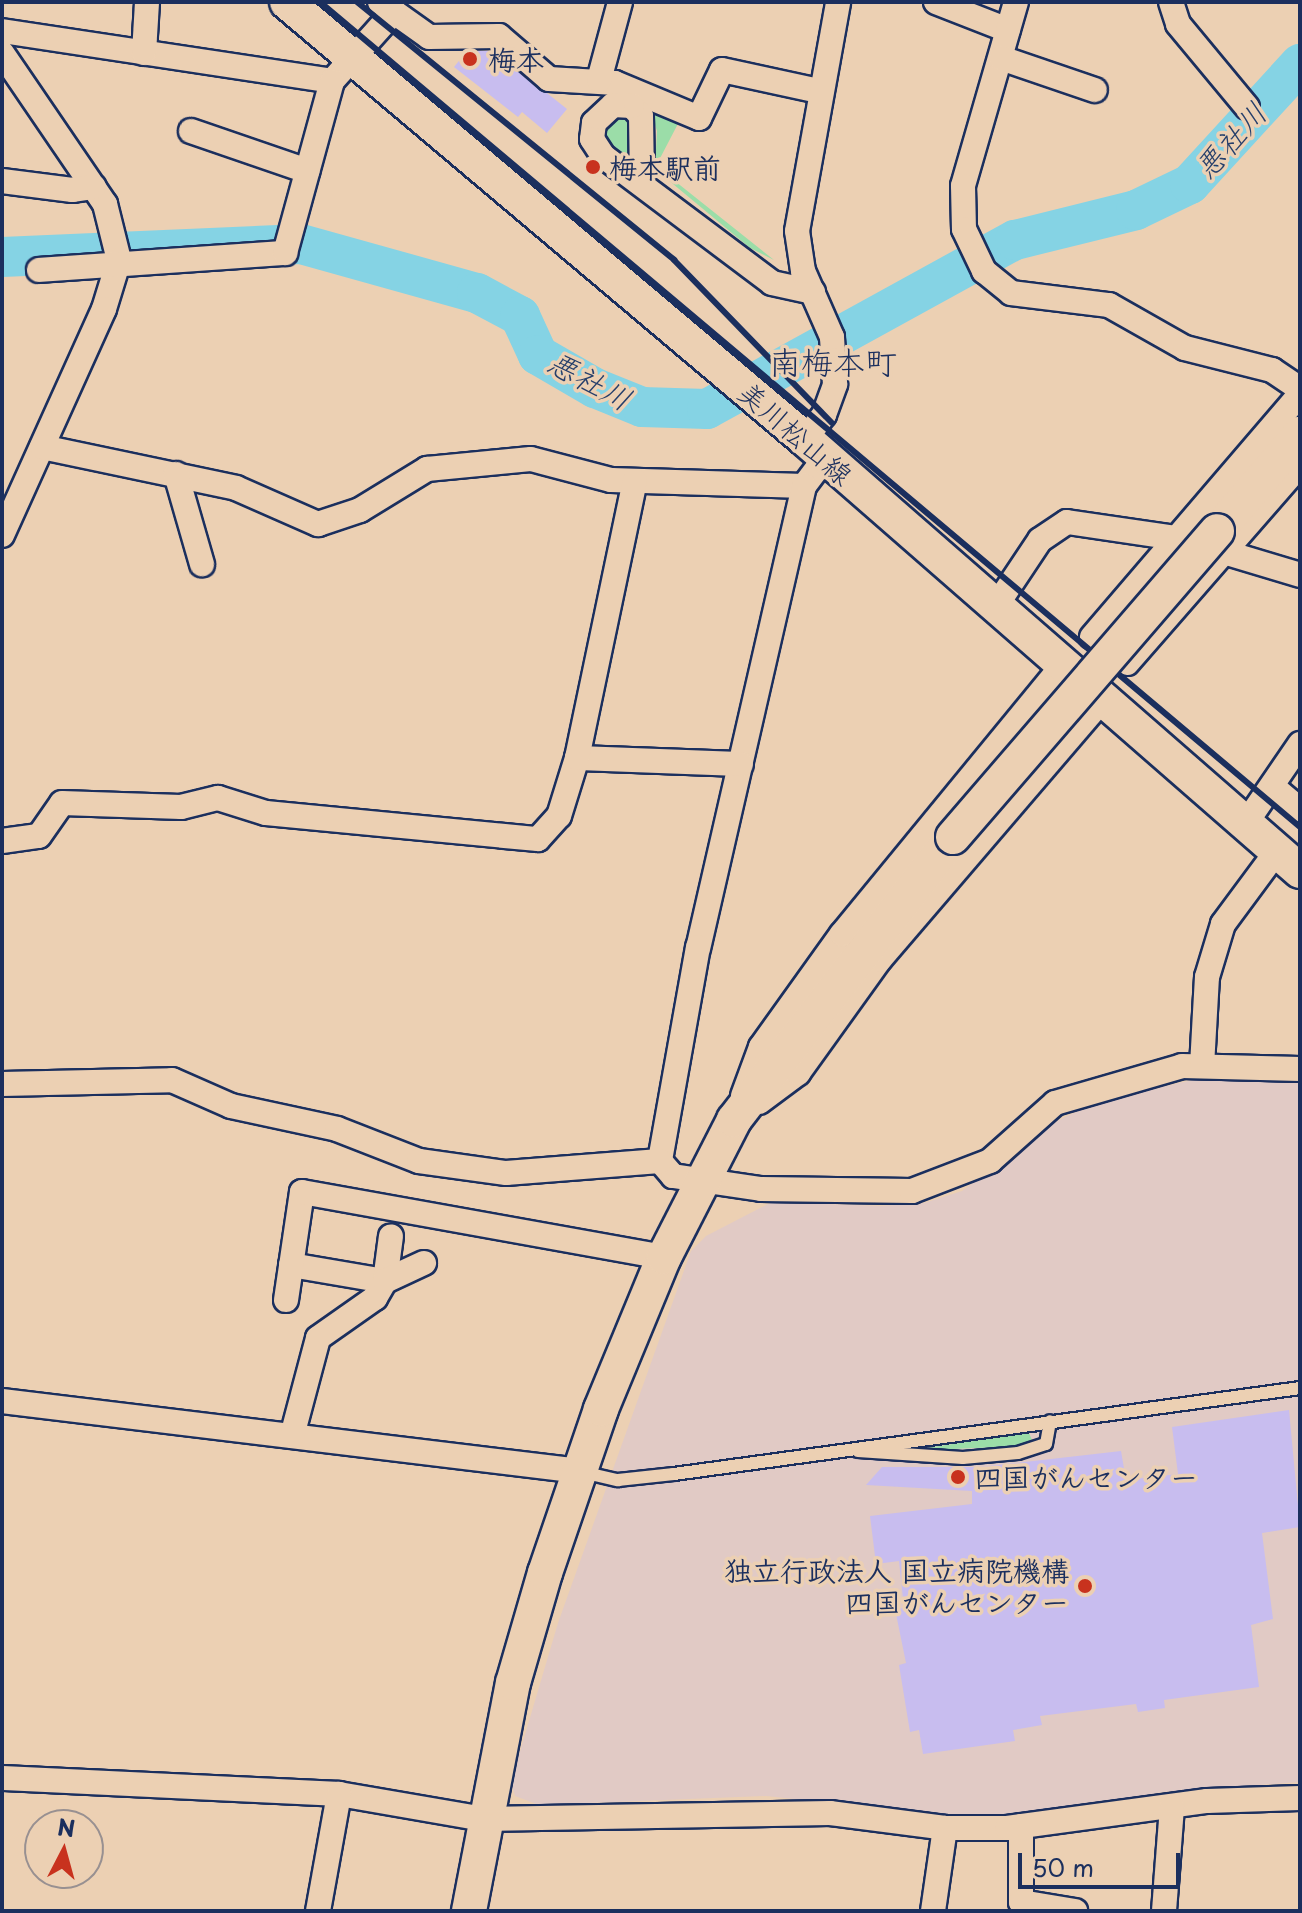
<!DOCTYPE html>
<meta charset="utf-8">
<style>
body{margin:0}
#map{position:relative;width:1302px;height:1913px;overflow:hidden;background:#ecd0b3;font-family:"Playpen Sans","Klee One",sans-serif}
div>[style]{position:absolute}
.built>*{inset:0;background:#e1cac5}
.green>*{inset:0;background:#9bdda8}
.river>*{height:40px;margin:-20px;padding:0 20px;transform-origin:20px;border-radius:20px;background:#85d3e4}
.building>*{inset:0;background:#c8bdef}
.roads{filter:drop-shadow(2px 0 #1b2f5e) drop-shadow(-2px 0 #1b2f5e) drop-shadow(0 2px #1b2f5e) drop-shadow(0 -2px #1b2f5e)}
.lane>*{height:12px;margin:-6px;padding:0 6px;transform-origin:6px;border-radius:6px;background:#ecd0b3}
.street>*{height:24px;margin:-12px;padding:0 12px;transform-origin:12px;border-radius:12px;background:#ecd0b3}
.secondary>*{height:34px;margin:-17px;padding:0 17px;transform-origin:17px;border-radius:17px;background:#ecd0b3}
.rail>*{height:6px;margin:-3px;padding:0 3px;transform-origin:3px;border-radius:3px;background:#1b2f5e}
.bridges{filter:drop-shadow(2px 0 #1b2f5e) drop-shadow(-2px 0 #1b2f5e) drop-shadow(0 2px #1b2f5e) drop-shadow(0 -2px #1b2f5e)}
.secondary-bridge>*{height:34px;margin:-17px;padding:0 17px;transform-origin:17px;border-radius:17px;background:#ecd0b3}
.dots>*{width:22px;height:22px;translate:-50% -50%;box-sizing:border-box;border:4px solid #ecd0b3;border-radius:50%}
span{translate:-50% -50%;white-space:nowrap;text-align:center;line-height:1.15;-webkit-text-stroke:7px #ecd0b3;paint-order:stroke}
.poi-label{font-size:28px;color:#1b2f5e;font-weight:700}
.left{translate:0 -50%;text-align:left}
.right{translate:-100% -50%;text-align:right}
.street-label{font-size:28px;color:#1b2f5e}
.water-label{font-size:30px;color:#263f6b;font-style:italic}
.quarter-label{font-size:32px;color:#1b2f5e}
.frame{position:absolute;inset:0;border:4px solid #1b2f5e;pointer-events:none}
.north{position:absolute;left:24px;top:1809px;width:80px;height:80px;box-sizing:border-box;background:#ecd0b3;border:2px solid #989091;border-radius:50%;rotate:6deg;font-size:22px;font-weight:700;line-height:32px;text-align:center;color:#1b2f5e}
.north::after{content:'';display:block;margin:auto;width:28px;height:36px;background:#c8321e;clip-path:polygon(50% 0,100% 100%,50% 72%,0 100%)}
.scale{position:absolute;left:1018px;top:1853px;width:162px;height:36px;box-sizing:border-box;border:4px solid #1b2f5e;border-top:0;padding-left:10px;font-size:24px;line-height:28px;white-space:nowrap;color:#1b2f5e;-webkit-text-stroke:6px #ecd0b3;paint-order:stroke}
</style>
<div id="map">
<div class="built">
<div style="clip-path:polygon(1206px 1077px,1300px 1080px,1300px 1782px,1163px 1792px,1037px 1816px,953px 1816px,766px 1796px,539px 1805px,515px 1796px,511px 1782px,558px 1623px,691px 1251px,706px 1236px,772px 1202px,881px 1206px,924px 1203px,962px 1191px,1059px 1120px,1099px 1101px)"></div>
</div>
<div class="green">
<div style="clip-path:polygon(649px 107px,682px 116px,656px 166px,774px 260px,750px 248px,655px 169px,657px 131px)"></div>
<div style="clip-path:polygon(621px 115px,630px 117px,635px 139px,627px 159px,606px 138px,608px 122px)"></div>
<div style="clip-path:polygon(1029px 1433px,1032px 1440px,1022px 1446px,905px 1451px)"></div>
</div>
<div class="river">
<div style="left:2px;top:257px;width:299px;rotate:-2.5deg"></div>
<div style="left:301px;top:244px;width:183px;rotate:15.6deg"></div>
<div style="left:477px;top:293px;width:49px;rotate:28.1deg"></div>
<div style="left:520px;top:316px;width:43px;rotate:65.2deg"></div>
<div style="left:538px;top:355px;width:66px;rotate:30.1deg"></div>
<div style="left:595px;top:388px;width:51px;rotate:22deg"></div>
<div style="left:642px;top:407px;width:65px;rotate:1.8deg"></div>
<div style="left:707px;top:409px;width:351px;rotate:-28.8deg"></div>
<div style="left:1015px;top:240px;width:125px;rotate:-13.9deg"></div>
<div style="left:1136px;top:210px;width:60px;rotate:-25.7deg"></div>
<div style="left:1190px;top:184px;width:163px;rotate:-47.5deg"></div>
</div>
<div class="building">
<div style="clip-path:polygon(467px 51px,494px 51px,567px 109px,547px 133px,522px 112px,518px 117px,454px 67px)"></div>
<div style="clip-path:polygon(1289px 1410px,1300px 1527px,1262px 1533px,1273px 1619px,1251px 1625px,1259px 1687px,1164px 1700px,1165px 1708px,1138px 1712px,1136px 1704px,1040px 1716px,1042px 1725px,1013px 1730px,1015px 1741px,923px 1754px,919px 1730px,910px 1732px,899px 1665px,906px 1663px,895px 1609px,904px 1608px,899px 1561px,876px 1564px,870px 1516px,972px 1504px,972px 1491px,866px 1485px,882px 1467px,980px 1467px,1121px 1451px,1126px 1480px,1178px 1474px,1172px 1427px)"></div>
</div>
<div class="roads">
<div class="lane">
<div style="left:858px;top:1451px;width:105px;rotate:3.8deg"></div>
<div style="left:963px;top:1458px;width:55px;rotate:-5.2deg"></div>
<div style="left:1018px;top:1453px;width:29px;rotate:-18deg"></div>
<div style="left:1046px;top:1444px;width:23px;rotate:-80deg"></div>
<div style="left:582px;top:1472px;width:37px;rotate:13deg"></div>
<div style="left:618px;top:1480px;width:56px;rotate:-6.1deg"></div>
<div style="left:674px;top:1474px;width:632px;rotate:-7.82deg"></div>
</div>
<div class="street">
<div style="left:380px;top:2px;width:60px;rotate:35.5deg"></div>
<div style="left:429px;top:37px;width:70px;rotate:-0.8deg"></div>
<div style="left:499px;top:36px;width:66px;rotate:40.7deg"></div>
<div style="left:549px;top:79px;width:66px;rotate:3.5deg"></div>
<div style="left:615px;top:83px;width:91px;rotate:22.6deg"></div>
<div style="left:699px;top:118px;width:53px;rotate:-64.4deg"></div>
<div style="left:722px;top:70px;width:99px;rotate:12.2deg"></div>
<div style="left:936px;top:2px;width:77px;rotate:21.3deg"></div>
<div style="left:1016px;top:2px;width:191px;rotate:106.1deg"></div>
<div style="left:963px;top:186px;width:43px;rotate:88.7deg"></div>
<div style="left:964px;top:229px;width:47px;rotate:64.5deg"></div>
<div style="left:984px;top:271px;width:35px;rotate:39deg"></div>
<div style="left:1011px;top:293px;width:99px;rotate:7deg"></div>
<div style="left:1109px;top:305px;width:87px;rotate:29.5deg"></div>
<div style="left:1185px;top:348px;width:90px;rotate:14.2deg"></div>
<div style="left:1272px;top:370px;width:34px;rotate:34deg"></div>
<div style="left:1171px;top:2px;width:23px;rotate:72deg"></div>
<div style="left:1178px;top:24px;width:108px;rotate:50.3deg"></div>
<div style="left:2px;top:31px;width:334px;rotate:8.6deg"></div>
<div style="left:332px;top:81px;width:93px;rotate:-48.1deg"></div>
<div style="left:2px;top:53px;width:183px;rotate:55.7deg"></div>
<div style="left:105px;top:204px;width:58px;rotate:76deg"></div>
<div style="left:119px;top:260px;width:51px;rotate:107deg"></div>
<div style="left:104px;top:309px;width:248px;rotate:114.3deg"></div>
<div style="left:144px;top:53px;width:51px;rotate:-86.6deg"></div>
<div style="left:1001px;top:58px;width:99px;rotate:18.8deg"></div>
<div style="left:599px;top:80px;width:81px;rotate:-74.9deg"></div>
<div style="left:191px;top:131px;width:123px;rotate:19deg"></div>
<div style="left:642px;top:180px;width:64px;rotate:-90.9deg"></div>
<div style="left:641px;top:116px;width:13px;rotate:-132deg"></div>
<div style="left:632px;top:106px;width:19px;rotate:-177deg"></div>
<div style="left:613px;top:105px;width:26px;rotate:137deg"></div>
<div style="left:594px;top:123px;width:16px;rotate:97deg"></div>
<div style="left:592px;top:139px;width:20px;rotate:57deg"></div>
<div style="left:603px;top:156px;width:211px;rotate:36.9deg"></div>
<div style="left:772px;top:283px;width:42px;rotate:12.4deg"></div>
<div style="left:2px;top:181px;width:71px;rotate:7.3deg"></div>
<div style="left:72px;top:190px;width:22px;rotate:-8deg"></div>
<div style="left:39px;top:270px;width:247px;rotate:-4deg"></div>
<div style="left:285px;top:253px;width:178px;rotate:-74.7deg"></div>
<div style="left:805px;top:439px;width:31px;rotate:-52deg"></div>
<div style="left:824px;top:415px;width:33px;rotate:-70deg"></div>
<div style="left:835px;top:384px;width:47px;rotate:-93.7deg"></div>
<div style="left:832px;top:337px;width:72px;rotate:-113.7deg"></div>
<div style="left:803px;top:271px;width:40px;rotate:-98.5deg"></div>
<div style="left:797px;top:231px;width:233px;rotate:-79.8deg"></div>
<div style="left:42px;top:447px;width:198px;rotate:11.9deg"></div>
<div style="left:236px;top:488px;width:90px;rotate:23.7deg"></div>
<div style="left:318px;top:524px;width:44px;rotate:-18.4deg"></div>
<div style="left:360px;top:510px;width:79px;rotate:-31.5deg"></div>
<div style="left:427px;top:469px;width:104px;rotate:-5.5deg"></div>
<div style="left:531px;top:459px;width:83px;rotate:14.7deg"></div>
<div style="left:611px;top:480px;width:193px;rotate:1.8deg"></div>
<div style="left:825px;top:458px;width:35px;rotate:127deg"></div>
<div style="left:804px;top:486px;width:473px;rotate:102.9deg"></div>
<div style="left:698px;top:947px;width:217px;rotate:100.1deg"></div>
<div style="left:660px;top:1161px;width:20px;rotate:49deg"></div>
<div style="left:673px;top:1176px;width:89px;rotate:8.4deg"></div>
<div style="left:761px;top:1189px;width:151px;rotate:0.8deg"></div>
<div style="left:912px;top:1191px;width:84px;rotate:-21deg"></div>
<div style="left:990px;top:1161px;width:87px;rotate:-41.7deg"></div>
<div style="left:1055px;top:1103px;width:132px;rotate:-16.2deg"></div>
<div style="left:1182px;top:1066px;width:118px;rotate:1.5deg"></div>
<div style="left:176px;top:474px;width:94px;rotate:73.9deg"></div>
<div style="left:994px;top:609px;width:83px;rotate:-56.3deg"></div>
<div style="left:1040px;top:540px;width:32px;rotate:-34deg"></div>
<div style="left:1067px;top:522px;width:111px;rotate:8.3deg"></div>
<div style="left:1177px;top:538px;width:128px;rotate:16.7deg"></div>
<div style="left:1092px;top:637px;width:320px;rotate:-49.4deg"></div>
<div style="left:1127px;top:663px;width:263px;rotate:-48.9deg"></div>
<div style="left:577px;top:758px;width:164px;rotate:2.1deg"></div>
<div style="left:1273px;top:787px;width:35px;rotate:40deg"></div>
<div style="left:1246px;top:823px;width:96px;rotate:-55.6deg"></div>
<div style="left:2px;top:841px;width:37px;rotate:-8deg"></div>
<div style="left:39px;top:836px;width:40px;rotate:-55.1deg"></div>
<div style="left:62px;top:803px;width:119px;rotate:1.9deg"></div>
<div style="left:181px;top:807px;width:38px;rotate:-14deg"></div>
<div style="left:218px;top:798px;width:50px;rotate:17.4deg"></div>
<div style="left:266px;top:813px;width:273px;rotate:5.5deg"></div>
<div style="left:538px;top:839px;width:31px;rotate:-48deg"></div>
<div style="left:559px;top:816px;width:61px;rotate:-72.8deg"></div>
<div style="left:577px;top:758px;width:283px;rotate:-78.2deg"></div>
<div style="left:1202px;top:1066px;width:89px;rotate:-86.8deg"></div>
<div style="left:1207px;top:977px;width:55px;rotate:-73.2deg"></div>
<div style="left:1223px;top:924px;width:91px;rotate:-53.5deg"></div>
<div style="left:2px;top:1084px;width:170px;rotate:-1.3deg"></div>
<div style="left:172px;top:1080px;width:64px;rotate:23.8deg"></div>
<div style="left:231px;top:1106px;width:108px;rotate:12.2deg"></div>
<div style="left:337px;top:1129px;width:88px;rotate:21.3deg"></div>
<div style="left:419px;top:1161px;width:88px;rotate:7.9deg"></div>
<div style="left:506px;top:1173px;width:154px;rotate:-4.5deg"></div>
<div style="left:743px;top:1096px;width:52px;rotate:-69.8deg"></div>
<div style="left:761px;top:1047px;width:139px;rotate:-54.4deg"></div>
<div style="left:842px;top:934px;width:345px;rotate:-50.6deg"></div>
<div style="left:759px;top:1102px;width:49px;rotate:-36.6deg"></div>
<div style="left:798px;top:1073px;width:140px;rotate:-54.3deg"></div>
<div style="left:880px;top:959px;width:340px;rotate:-49.4deg"></div>
<div style="left:291px;top:1265px;width:95px;rotate:9.7deg"></div>
<div style="left:385px;top:1281px;width:45px;rotate:-82.4deg"></div>
<div style="left:286px;top:1300px;width:109px;rotate:-81.6deg"></div>
<div style="left:302px;top:1192px;width:368px;rotate:10.2deg"></div>
<div style="left:2px;top:1401px;width:582px;rotate:6.91deg"></div>
<div style="left:292px;top:1436px;width:101px;rotate:-75.1deg"></div>
<div style="left:318px;top:1338px;width:70px;rotate:-35.1deg"></div>
<div style="left:375px;top:1298px;width:20px;rotate:-60deg"></div>
<div style="left:385px;top:1281px;width:43px;rotate:-24.8deg"></div>
<div style="left:2px;top:1778px;width:337px;rotate:2.7deg"></div>
<div style="left:339px;top:1794px;width:146px;rotate:9.8deg"></div>
<div style="left:483px;top:1819px;width:347px;rotate:-1deg"></div>
<div style="left:830px;top:1813px;width:116px;rotate:7.4deg"></div>
<div style="left:945px;top:1828px;width:62px"></div>
<div style="left:1007px;top:1828px;width:202px;rotate:-7.7deg"></div>
<div style="left:1207px;top:1801px;width:93px;rotate:-1.8deg"></div>
<div style="left:1021px;top:1826px;width:76px;rotate:90deg"></div>
<div style="left:1021px;top:1902px;width:55px;rotate:9.5deg"></div>
<div style="left:318px;top:1911px;width:119px;rotate:-79.8deg"></div>
<div style="left:933px;top:1911px;width:84px;rotate:-81.8deg"></div>
<div style="left:1164px;top:1911px;width:105px;rotate:-85.6deg"></div>
</div>
<div class="secondary">
<div style="left:287px;top:2px;width:678px;rotate:40.15deg"></div>
<div style="left:805px;top:439px;width:657px;rotate:41.11deg"></div>
<div style="left:1217px;top:531px;width:128px;rotate:-49.4deg"></div>
<div style="left:469px;top:1911px;width:232px;rotate:-79.1deg"></div>
<div style="left:513px;top:1683px;width:115px;rotate:-73.8deg"></div>
<div style="left:545px;top:1573px;width:173px;rotate:-71.1deg"></div>
<div style="left:601px;top:1409px;width:165px;rotate:-67.5deg"></div>
<div style="left:664px;top:1257px;width:154px;rotate:-62.9deg"></div>
<div style="left:734px;top:1120px;width:358px;rotate:-52.3deg"></div>
</div>
</div>
<div class="rail">
<div style="left:320px;top:2px;width:1281px;rotate:40.09deg"></div>
<div style="left:357px;top:2px;width:409px;rotate:39.1deg"></div>
<div style="left:674px;top:260px;width:227px;rotate:45.9deg"></div>
</div>
<div class="bridges">
<div class="secondary-bridge">
<div style="left:953px;top:837px;width:404px;rotate:-49.2deg"></div>
</div>
</div>
<div class="dots">
<div style="left:470px;top:59px;background:#c8321e"></div>
<div style="left:593px;top:167px;background:#c8321e"></div>
<div style="left:958px;top:1477px;background:#c8321e"></div>
<div style="left:1085px;top:1586px;background:#c8321e"></div>
</div>
<div class="poi-label">
<span class="left" style="left:488px;top:59px">梅本</span>
<span class="left" style="left:609px;top:167px">梅本駅前</span>
<span class="left" style="left:974px;top:1477px">四国がんセンター</span>
<span class="right" style="left:1069px;top:1586px">独立行政法人 国立病院機構<br>四国がんセンター</span>
</div>
<div class="street-label">
<span style="left:796px;top:433px;rotate:41deg">美川松山線</span>
</div>
<div class="water-label">
<span style="left:1230px;top:140px;rotate:-48deg">悪社川</span>
<span style="left:590px;top:380px;rotate:28deg">悪社川</span>
</div>
<div class="quarter-label">
<span style="left:833px;top:361px">南梅本町</span>
</div>
<div class="frame"></div>
<div class="north">N</div>
<div class="scale">50 m</div>
</div>
